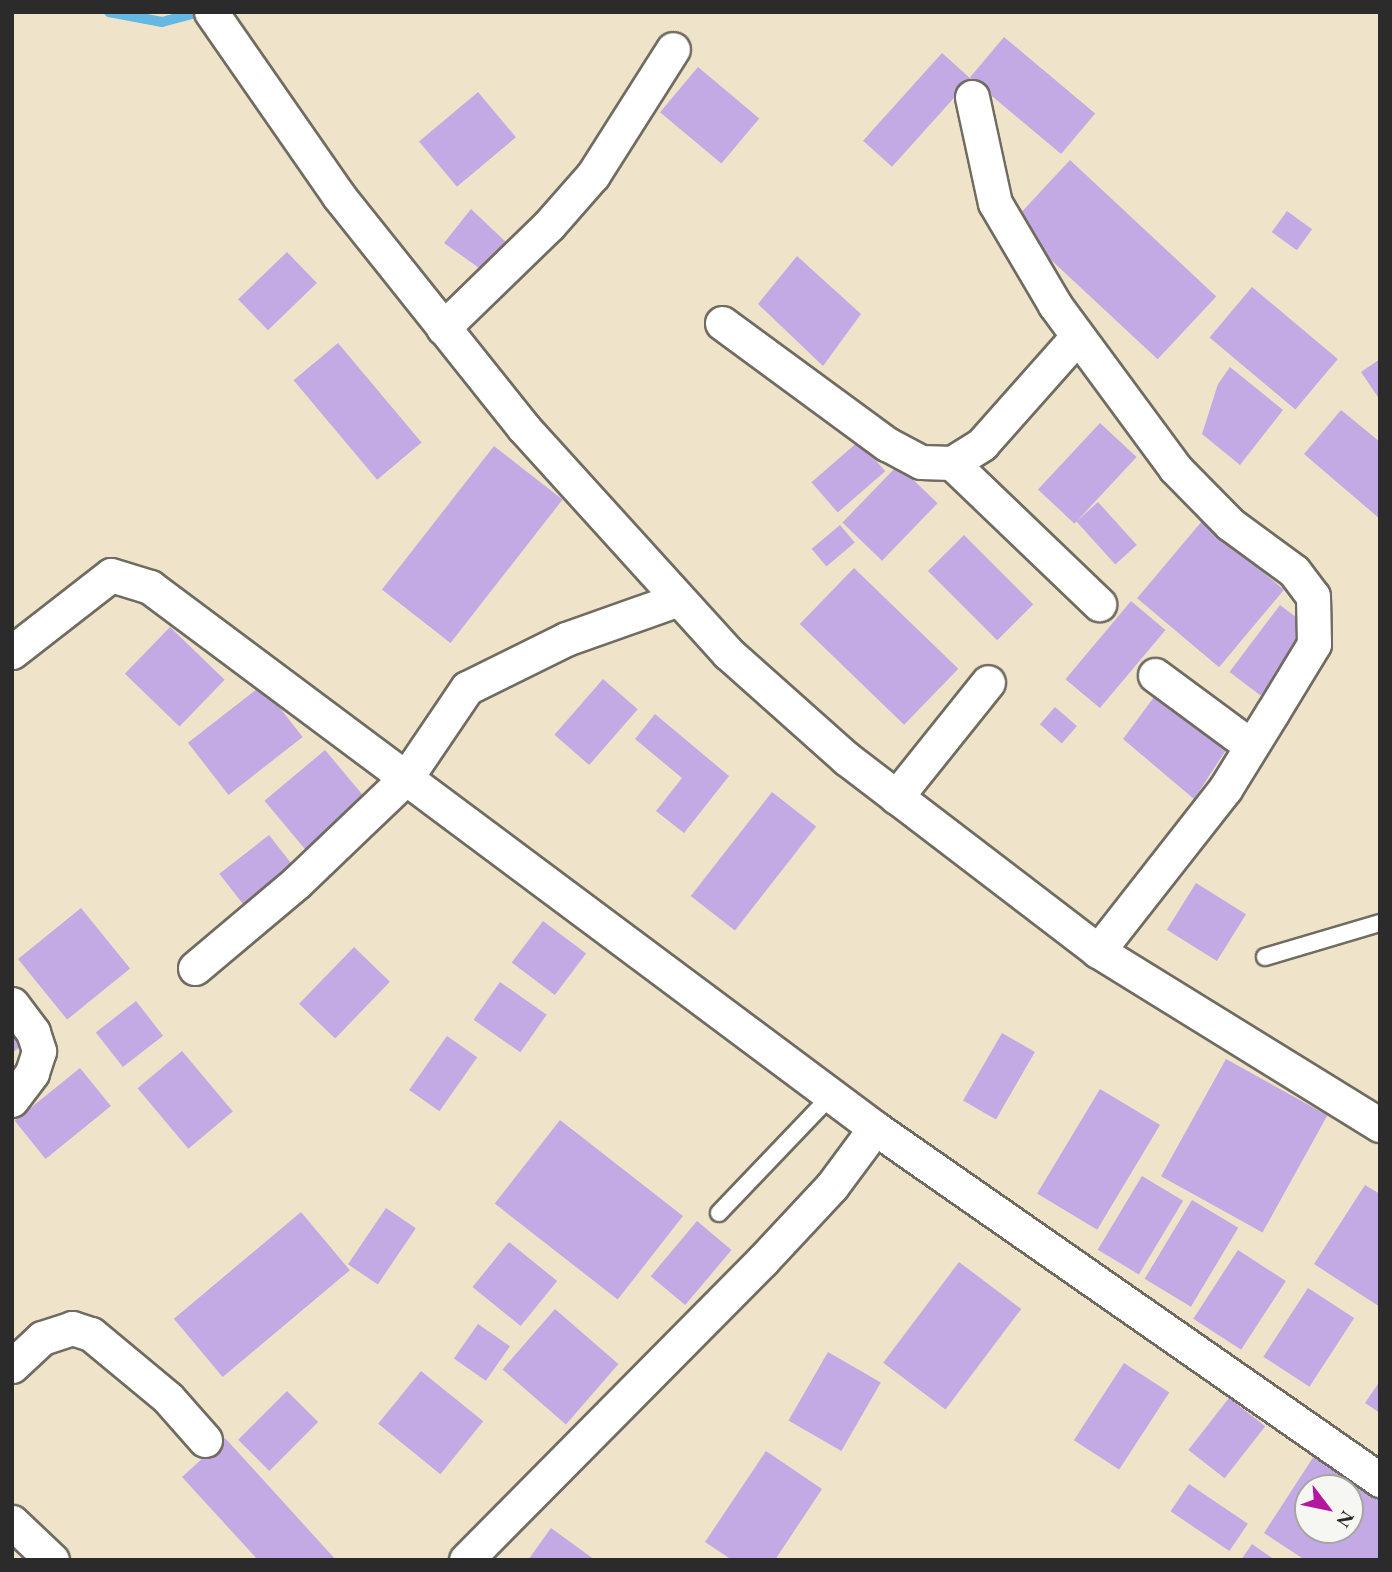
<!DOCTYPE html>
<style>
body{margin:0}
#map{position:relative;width:1392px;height:1572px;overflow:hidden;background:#efe4c9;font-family:"EB Garamond",serif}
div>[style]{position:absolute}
.stream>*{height:10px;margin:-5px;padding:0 5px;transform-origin:5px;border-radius:5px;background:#65b8e1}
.building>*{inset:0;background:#c3aae4;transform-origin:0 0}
.roads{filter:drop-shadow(2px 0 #706c62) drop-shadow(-2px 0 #706c62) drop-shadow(0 2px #706c62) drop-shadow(0 -2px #706c62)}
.lane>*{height:16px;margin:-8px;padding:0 8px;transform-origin:8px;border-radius:8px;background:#fff}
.street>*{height:33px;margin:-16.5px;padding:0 16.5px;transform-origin:16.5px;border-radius:16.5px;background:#fff}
span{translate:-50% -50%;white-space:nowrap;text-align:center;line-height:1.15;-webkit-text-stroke:5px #f6f6f2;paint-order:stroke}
.frame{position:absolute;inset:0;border:14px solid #2b2b2b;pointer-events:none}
.north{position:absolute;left:1294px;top:1474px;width:70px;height:70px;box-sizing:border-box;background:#f6f6f2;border:2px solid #a5a5a2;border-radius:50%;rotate:122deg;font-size:19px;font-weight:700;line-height:28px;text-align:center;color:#2b2b2b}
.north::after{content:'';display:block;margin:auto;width:24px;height:32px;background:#b5179e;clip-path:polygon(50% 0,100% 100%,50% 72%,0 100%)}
</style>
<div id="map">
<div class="stream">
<div style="left:109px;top:12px;width:54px;rotate:10.7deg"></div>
<div style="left:162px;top:22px;width:39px;rotate:-15deg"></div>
</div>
<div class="building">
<div style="left:1004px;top:37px;width:119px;height:53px;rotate:40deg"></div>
<div style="left:942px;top:53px;width:39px;height:118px;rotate:42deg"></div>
<div style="left:698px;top:67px;width:80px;height:59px;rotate:40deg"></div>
<div style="left:478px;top:92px;width:59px;height:77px;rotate:50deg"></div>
<div style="left:1070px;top:160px;width:200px;height:86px;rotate:43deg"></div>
<div style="clip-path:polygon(471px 209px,508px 244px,486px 273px,444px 243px)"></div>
<div style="left:1287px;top:211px;width:31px;height:26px;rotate:36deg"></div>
<div style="left:287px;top:252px;width:43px;height:68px;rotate:46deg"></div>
<div style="clip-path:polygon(797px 256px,861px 314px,823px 366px,758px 304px)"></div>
<div style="left:1252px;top:287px;width:112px;height:66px;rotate:40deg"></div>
<div style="left:338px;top:343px;width:130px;height:58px;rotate:50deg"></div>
<div style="clip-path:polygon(1380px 359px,1380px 400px,1361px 372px)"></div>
<div style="clip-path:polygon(1230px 367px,1283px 410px,1240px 465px,1202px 434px,1218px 384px)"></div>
<div style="clip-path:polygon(1341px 410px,1380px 442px,1380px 519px,1304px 454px)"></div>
<div style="left:1100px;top:423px;width:50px;height:91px;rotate:43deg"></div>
<div style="left:859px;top:441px;width:40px;height:63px;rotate:49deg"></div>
<div style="left:494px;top:446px;width:87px;height:182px;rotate:38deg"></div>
<div style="left:898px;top:465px;width:55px;height:80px;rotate:44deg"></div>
<div style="left:1098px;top:502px;width:58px;height:29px;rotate:48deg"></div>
<div style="left:1202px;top:521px;width:107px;height:101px;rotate:40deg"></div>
<div style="left:840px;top:525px;width:23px;height:37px;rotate:50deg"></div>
<div style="left:964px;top:535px;width:98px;height:51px;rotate:45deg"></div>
<div style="left:854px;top:568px;width:145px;height:78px;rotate:44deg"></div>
<div style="left:1131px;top:601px;width:45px;height:102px;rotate:40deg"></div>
<div style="left:1280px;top:605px;width:39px;height:84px;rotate:37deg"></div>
<div style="left:170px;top:627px;width:76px;height:65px;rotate:44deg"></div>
<div style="left:603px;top:679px;width:46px;height:74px;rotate:41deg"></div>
<div style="left:262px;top:685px;width:66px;height:94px;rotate:52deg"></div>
<div style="clip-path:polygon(1154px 697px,1228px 747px,1194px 799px,1123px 739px)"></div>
<div style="left:1055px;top:707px;width:29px;height:23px;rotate:41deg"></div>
<div style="clip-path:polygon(655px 714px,729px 776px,684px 833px,656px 811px,682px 778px,635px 739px)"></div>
<div style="left:325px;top:750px;width:72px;height:79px;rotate:50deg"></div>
<div style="left:772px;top:792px;width:56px;height:132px;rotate:38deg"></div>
<div style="left:269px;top:835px;width:49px;height:63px;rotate:52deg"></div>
<div style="left:1196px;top:883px;width:59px;height:55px;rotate:32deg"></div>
<div style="left:81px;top:908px;width:78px;height:81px;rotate:51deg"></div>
<div style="left:543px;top:921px;width:54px;height:52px;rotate:37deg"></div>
<div style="left:354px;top:947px;width:50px;height:79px;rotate:44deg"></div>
<div style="left:500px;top:982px;width:57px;height:46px;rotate:35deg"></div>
<div style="left:136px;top:1001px;width:44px;height:51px;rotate:52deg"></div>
<div style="clip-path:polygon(12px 1024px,26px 1042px,12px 1053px)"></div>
<div style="left:1002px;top:1033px;width:38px;height:78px;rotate:30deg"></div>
<div style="left:447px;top:1036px;width:37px;height:66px;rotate:35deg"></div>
<div style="left:182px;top:1051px;width:79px;height:58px;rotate:50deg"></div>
<div style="left:1226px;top:1059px;width:116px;height:134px;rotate:29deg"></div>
<div style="left:80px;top:1068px;width:49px;height:84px;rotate:51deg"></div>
<div style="left:1100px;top:1089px;width:70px;height:122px;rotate:31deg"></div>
<div style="left:560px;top:1120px;width:156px;height:106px;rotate:38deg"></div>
<div style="left:1142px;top:1176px;width:48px;height:86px;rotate:31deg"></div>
<div style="clip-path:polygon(1365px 1185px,1380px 1194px,1380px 1307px,1314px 1264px)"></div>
<div style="left:1192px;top:1200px;width:54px;height:92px;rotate:31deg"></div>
<div style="left:386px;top:1208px;width:36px;height:68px;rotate:34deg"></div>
<div style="left:301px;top:1212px;width:76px;height:166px;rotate:50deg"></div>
<div style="left:697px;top:1221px;width:45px;height:72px;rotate:40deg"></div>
<div style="left:509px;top:1242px;width:62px;height:58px;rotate:39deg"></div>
<div style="left:1238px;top:1250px;width:57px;height:82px;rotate:33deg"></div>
<div style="left:959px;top:1262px;width:78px;height:126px;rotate:37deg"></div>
<div style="left:1308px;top:1288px;width:55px;height:82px;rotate:33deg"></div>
<div style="left:555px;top:1309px;width:84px;height:80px;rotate:41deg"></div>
<div style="left:478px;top:1324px;width:39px;height:42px;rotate:35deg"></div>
<div style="left:828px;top:1352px;width:61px;height:79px;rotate:30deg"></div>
<div style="left:1124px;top:1363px;width:54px;height:92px;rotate:33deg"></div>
<div style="left:421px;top:1371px;width:80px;height:68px;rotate:39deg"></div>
<div style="clip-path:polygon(1380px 1381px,1380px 1413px,1365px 1403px)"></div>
<div style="left:287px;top:1391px;width:44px;height:69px;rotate:45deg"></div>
<div style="left:1229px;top:1398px;width:46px;height:66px;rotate:38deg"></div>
<div style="clip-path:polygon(225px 1438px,336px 1560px,258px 1560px,182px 1477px)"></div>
<div style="clip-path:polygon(766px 1451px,822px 1489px,775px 1560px,732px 1560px,705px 1542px)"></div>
<div style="clip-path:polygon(evenodd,1314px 1456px,1380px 1498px,1380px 1560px,1305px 1560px,1264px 1533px,1314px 1456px,1308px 1488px,1350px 1488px,1350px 1530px,1308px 1530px,1308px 1488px)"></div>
<div style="left:1189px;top:1484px;width:71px;height:33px;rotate:34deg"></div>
<div style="clip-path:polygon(551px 1528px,595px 1560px,528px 1560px)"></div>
<div style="clip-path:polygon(1252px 1544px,1275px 1560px,1241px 1560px)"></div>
</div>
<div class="roads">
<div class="lane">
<div style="left:1265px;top:957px;width:120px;rotate:-16.5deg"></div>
<div style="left:719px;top:1213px;width:162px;rotate:-46.3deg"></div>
</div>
<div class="street">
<div style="left:211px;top:12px;width:223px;rotate:55.2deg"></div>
<div style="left:338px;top:195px;width:298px;rotate:51.4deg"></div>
<div style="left:524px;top:428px;width:304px;rotate:47.8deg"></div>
<div style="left:728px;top:653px;width:159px;rotate:41.7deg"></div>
<div style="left:847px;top:759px;width:316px;rotate:37.4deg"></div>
<div style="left:1098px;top:951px;width:331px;rotate:31.7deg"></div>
<div style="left:972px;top:97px;width:108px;rotate:77.8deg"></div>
<div style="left:995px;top:203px;width:118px;rotate:59.5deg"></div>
<div style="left:1055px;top:305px;width:202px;rotate:53.6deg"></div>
<div style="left:1175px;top:468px;width:78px;rotate:45.5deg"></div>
<div style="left:1230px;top:524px;width:79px;rotate:36.3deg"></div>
<div style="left:1294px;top:571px;width:31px;rotate:53deg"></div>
<div style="left:1313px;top:596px;width:48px;rotate:88.8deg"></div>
<div style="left:1314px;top:644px;width:81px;rotate:121.3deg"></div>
<div style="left:1272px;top:713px;width:89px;rotate:121.7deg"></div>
<div style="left:1225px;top:789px;width:206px;rotate:128.1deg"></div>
<div style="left:722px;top:323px;width:205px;rotate:36.3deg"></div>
<div style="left:887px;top:444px;width:38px;rotate:28deg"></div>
<div style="left:921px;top:462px;width:31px;rotate:2deg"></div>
<div style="left:952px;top:463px;width:36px;rotate:-32deg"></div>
<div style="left:982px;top:444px;width:143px;rotate:-48.4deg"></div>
<div style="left:443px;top:328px;width:148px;rotate:-44.2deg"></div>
<div style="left:549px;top:225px;width:67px;rotate:-48.7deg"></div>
<div style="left:593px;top:175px;width:149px;rotate:-57.6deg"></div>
<div style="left:952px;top:463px;width:204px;rotate:43.8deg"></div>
<div style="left:12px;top:652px;width:125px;rotate:-37.9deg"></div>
<div style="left:111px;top:575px;width:41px;rotate:17.1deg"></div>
<div style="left:150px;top:587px;width:905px;rotate:36.73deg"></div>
<div style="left:875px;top:1128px;width:616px;rotate:34.88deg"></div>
<div style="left:1155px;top:675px;width:119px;rotate:36.5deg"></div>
<div style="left:896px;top:797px;width:147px;rotate:-51.3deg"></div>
<div style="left:195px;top:968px;width:133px;rotate:-40.1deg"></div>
<div style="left:297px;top:882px;width:151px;rotate:-43.7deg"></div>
<div style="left:406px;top:778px;width:109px;rotate:-55.9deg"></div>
<div style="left:467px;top:688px;width:110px;rotate:-26.3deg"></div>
<div style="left:566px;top:639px;width:117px;rotate:-19.5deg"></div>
<div style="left:12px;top:1004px;width:35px;rotate:53deg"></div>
<div style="left:33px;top:1032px;width:20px;rotate:72deg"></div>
<div style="left:39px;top:1051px;width:23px;rotate:108deg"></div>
<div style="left:32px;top:1073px;width:34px;rotate:127deg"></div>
<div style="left:12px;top:1366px;width:41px;rotate:-43deg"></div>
<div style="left:42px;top:1338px;width:32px;rotate:-18deg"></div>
<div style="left:72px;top:1328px;width:20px;rotate:18deg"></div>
<div style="left:91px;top:1334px;width:100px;rotate:39.7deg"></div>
<div style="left:168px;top:1398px;width:56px;rotate:48.6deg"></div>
<div style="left:12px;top:1522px;width:55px;rotate:43.5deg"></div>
<div style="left:466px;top:1560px;width:421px;rotate:-45.3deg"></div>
<div style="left:762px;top:1261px;width:103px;rotate:-47deg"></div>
<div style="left:832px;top:1186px;width:72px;rotate:-53.4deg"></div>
</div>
</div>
<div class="frame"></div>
<div class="north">N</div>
</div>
